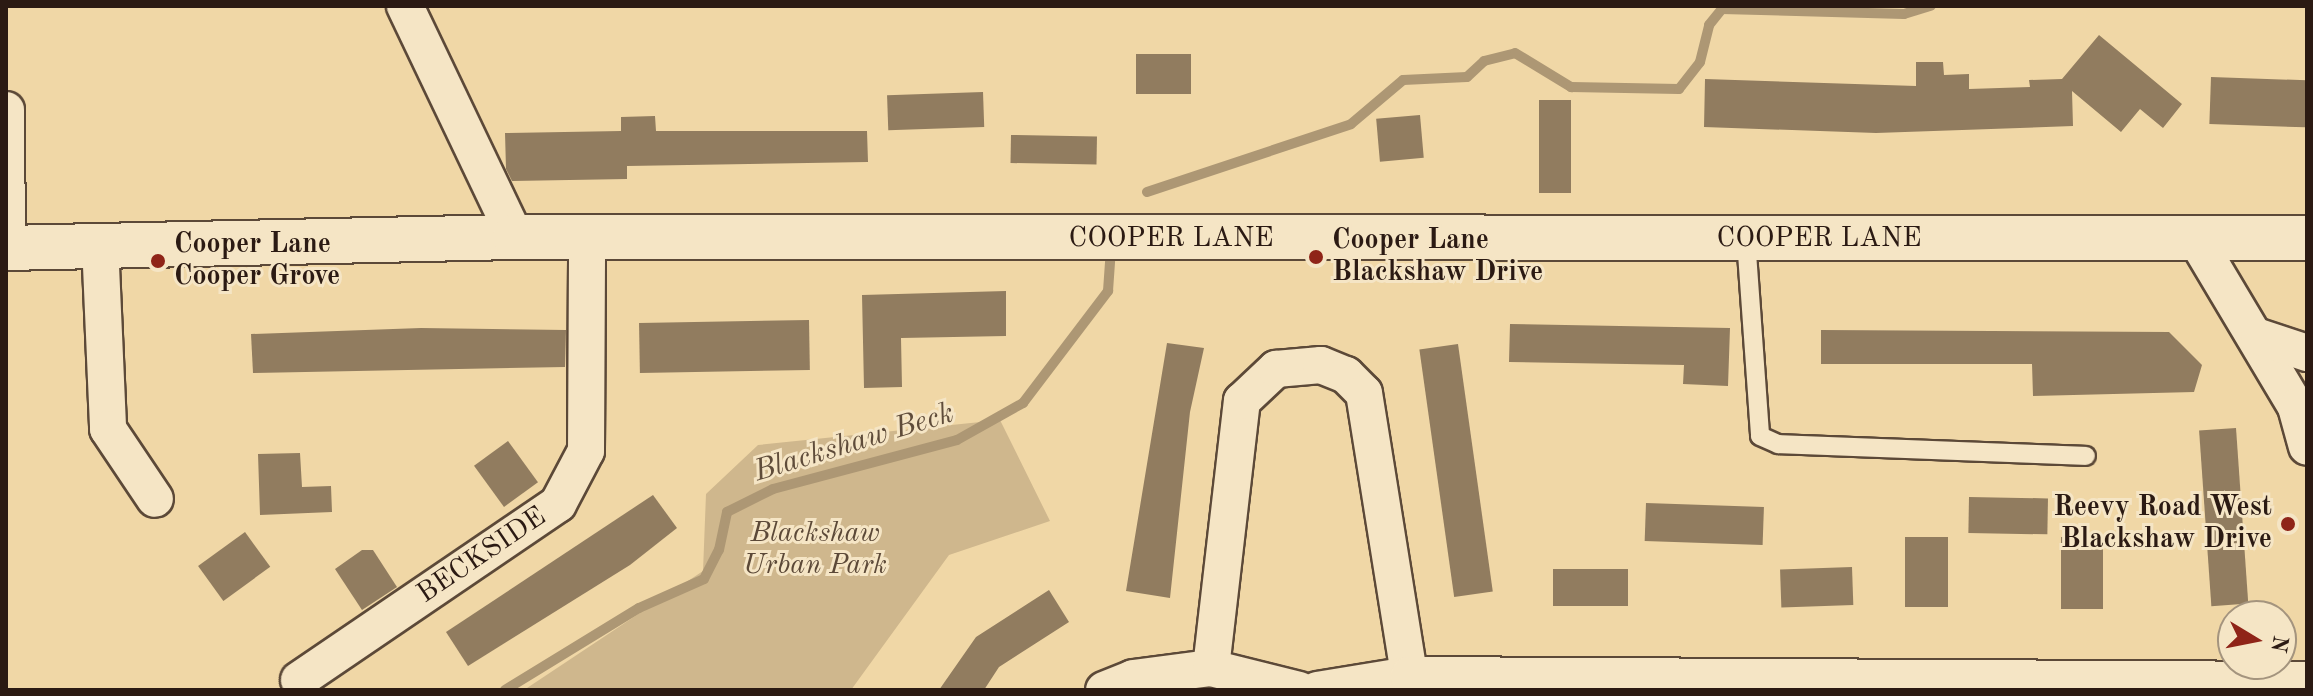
<!DOCTYPE html>
<style>
body{margin:0}
#map{position:relative;width:2313px;height:696px;overflow:hidden;background:#f0d7a6;font-family:"Old Standard TT",serif}
div>[style]{position:absolute}
.green>*{inset:0;background:#cfb78d}
.stream>*{height:10px;margin:-5px;padding:0 5px;transform-origin:5px;border-radius:5px;background:#ad9774}
.building>*{inset:0;background:#917c5f;transform-origin:0 0}
.roads{filter:drop-shadow(2px 0 #5c4938) drop-shadow(-2px 0 #5c4938) drop-shadow(0 2px #5c4938) drop-shadow(0 -2px #5c4938)}
.lane>*{height:18px;margin:-9px;padding:0 9px;transform-origin:9px;border-radius:9px;background:#f5e5c5}
.street>*{height:36px;margin:-18px;padding:0 18px;transform-origin:18px;border-radius:18px;background:#f5e5c5}
.secondary>*{height:44px;margin:-22px;padding:0 22px;transform-origin:22px;border-radius:22px;background:#f5e5c5}
.dots>*{width:22px;height:22px;translate:-50% -50%;box-sizing:border-box;border:4px solid #f5e5c5;border-radius:50%}
span{translate:-50% -50%;white-space:nowrap;text-align:center;line-height:1.15;-webkit-text-stroke:6px #f5e5c5;paint-order:stroke}
.street-label{font-size:28px;color:#2b1a13}
.poi-label{font-size:28px;color:#2b1a13;font-weight:700}
.left{translate:0 -50%;text-align:left}
.right{translate:-100% -50%;text-align:right}
.park-label{font-size:28px;color:#5c4938;font-style:italic}
.water-label{font-size:30px;color:#5f4c3a;font-style:italic}
.frame{position:absolute;inset:0;border:8px solid #2b1a13;pointer-events:none}
.north{position:absolute;left:2217px;top:600px;width:80px;height:80px;box-sizing:border-box;background:#f5e5c5;border:2px solid #a4947e;border-radius:50%;rotate:100deg;font-size:22px;font-weight:700;line-height:32px;text-align:center;color:#2b1a13}
.north::after{content:'';display:block;margin:auto;width:28px;height:36px;background:#8f2418;clip-path:polygon(50% 0,100% 100%,50% 72%,0 100%)}
</style>
<div id="map">
<div class="green">
<div style="clip-path:polygon(1000px 420px,1050px 521px,949px 555px,851px 690px,524px 690px,703px 571px,706px 494px,758px 445px)"></div>
</div>
<div class="stream">
<div style="left:1147px;top:192px;width:215px;rotate:-18.4deg"></div>
<div style="left:1351px;top:124px;width:68px;rotate:-40.2deg"></div>
<div style="left:1403px;top:80px;width:64px;rotate:-2.7deg"></div>
<div style="left:1467px;top:77px;width:23px;rotate:-43deg"></div>
<div style="left:1484px;top:61px;width:32px;rotate:-14deg"></div>
<div style="left:1515px;top:53px;width:66px;rotate:31.3deg"></div>
<div style="left:1571px;top:87px;width:108px;rotate:1.1deg"></div>
<div style="left:1679px;top:89px;width:34px;rotate:-52deg"></div>
<div style="left:1700px;top:62px;width:38px;rotate:-76deg"></div>
<div style="left:1709px;top:25px;width:21px;rotate:-51deg"></div>
<div style="left:1722px;top:9px;width:182px;rotate:1.6deg"></div>
<div style="left:1904px;top:14px;width:28px;rotate:-17deg"></div>
<div style="left:505px;top:690px;width:157px;rotate:-31.5deg"></div>
<div style="left:639px;top:608px;width:71px;rotate:-24deg"></div>
<div style="left:704px;top:579px;width:33px;rotate:-63deg"></div>
<div style="left:719px;top:550px;width:39px;rotate:-78deg"></div>
<div style="left:727px;top:512px;width:51px;rotate:-26.6deg"></div>
<div style="left:773px;top:489px;width:190px;rotate:-14.9deg"></div>
<div style="left:957px;top:440px;width:76px;rotate:-29.3deg"></div>
<div style="left:1023px;top:403px;width:141px;rotate:-52.8deg"></div>
<div style="left:1108px;top:291px;width:30px;rotate:-86deg"></div>
</div>
<div class="building">
<div style="clip-path:polygon(2099px 35px,2182px 104px,2163px 128px,2140px 109px,2121px 132px,2072px 91px,2073px 126px,1876px 133px,1704px 127px,1705px 79px,1916px 86px,1916px 62px,1943px 62px,1944px 75px,1969px 74px,1969px 89px,2030px 87px,2029px 80px,2062px 79px)"></div>
<div style="left:1136px;top:54px;width:55px;height:40px"></div>
<div style="left:2211px;top:77px;width:96px;height:47px;rotate:2deg"></div>
<div style="left:983px;top:92px;width:35px;height:96px;rotate:88deg"></div>
<div style="left:1539px;top:100px;width:32px;height:93px"></div>
<div style="left:1420px;top:115px;width:43px;height:44px;rotate:85deg"></div>
<div style="clip-path:polygon(655px 116px,656px 131px,867px 131px,868px 162px,627px 166px,627px 179px,512px 181px,506px 169px,505px 133px,621px 131px,621px 117px)"></div>
<div style="left:1011px;top:135px;width:86px;height:28px;rotate:1deg"></div>
<div style="clip-path:polygon(1006px 291px,1006px 336px,901px 338px,902px 387px,864px 388px,862px 295px)"></div>
<div style="left:809px;top:320px;width:50px;height:170px;rotate:89deg"></div>
<div style="clip-path:polygon(1510px 324px,1730px 328px,1728px 386px,1683px 384px,1684px 365px,1509px 362px)"></div>
<div style="clip-path:polygon(421px 328px,566px 330px,565px 367px,253px 373px,251px 334px)"></div>
<div style="clip-path:polygon(1821px 330px,2169px 332px,2202px 365px,2194px 392px,2033px 396px,2032px 364px,1821px 364px)"></div>
<div style="clip-path:polygon(1167px 343px,1204px 348px,1190px 412px,1170px 598px,1126px 591px)"></div>
<div style="left:1458px;top:344px;width:250px;height:39px;rotate:82deg"></div>
<div style="left:2236px;top:428px;width:176px;height:37px;rotate:86deg"></div>
<div style="left:508px;top:441px;width:51px;height:42px;rotate:54deg"></div>
<div style="clip-path:polygon(300px 453px,302px 487px,331px 486px,332px 512px,260px 515px,258px 454px)"></div>
<div style="clip-path:polygon(653px 495px,677px 528px,630px 565px,468px 666px,446px 632px)"></div>
<div style="left:1969px;top:497px;width:79px;height:36px;rotate:1deg"></div>
<div style="left:1646px;top:503px;width:118px;height:38px;rotate:2deg"></div>
<div style="left:245px;top:532px;width:43px;height:58px;rotate:54deg"></div>
<div style="left:1905px;top:537px;width:43px;height:70px"></div>
<div style="left:2061px;top:537px;width:42px;height:72px"></div>
<div style="clip-path:polygon(362px 550px,373px 550px,397px 587px,362px 610px,335px 569px)"></div>
<div style="left:1852px;top:567px;width:38px;height:72px;rotate:88deg"></div>
<div style="left:1628px;top:569px;width:37px;height:75px;rotate:90deg"></div>
<div style="clip-path:polygon(1049px 590px,1069px 622px,999px 667px,984px 690px,939px 690px,976px 637px)"></div>
</div>
<div class="roads">
<div class="lane">
<div style="left:1746px;top:239px;width:197px;rotate:85.9deg"></div>
<div style="left:1760px;top:436px;width:20px;rotate:24deg"></div>
<div style="left:1778px;top:444px;width:308px;rotate:2.2deg"></div>
</div>
<div class="street">
<div style="left:405px;top:6px;width:256px;rotate:64.5deg"></div>
<div style="left:6px;top:110px;width:138px;rotate:89.6deg"></div>
<div style="left:2196px;top:239px;width:196px;rotate:59.2deg"></div>
<div style="left:2296px;top:407px;width:41px;rotate:74.6deg"></div>
<div style="left:100px;top:243px;width:186px;rotate:87.5deg"></div>
<div style="left:108px;top:429px;width:84px;rotate:56.1deg"></div>
<div style="left:2259px;top:337px;width:51px;rotate:18.4deg"></div>
<div style="left:1211px;top:668px;width:269px;rotate:-83.4deg"></div>
<div style="left:1242px;top:401px;width:47px;rotate:-43.3deg"></div>
<div style="left:1276px;top:369px;width:45px;rotate:-5.1deg"></div>
<div style="left:1321px;top:365px;width:27px;rotate:22deg"></div>
<div style="left:1346px;top:375px;width:25px;rotate:45deg"></div>
<div style="left:1364px;top:393px;width:286px;rotate:80.9deg"></div>
<div style="left:299px;top:680px;width:313px;rotate:-34.2deg"></div>
<div style="left:558px;top:504px;width:60px;rotate:-62.2deg"></div>
<div style="left:586px;top:451px;width:212px;rotate:-89.7deg"></div>
<div style="left:1104px;top:690px;width:31px;rotate:-22deg"></div>
<div style="left:1133px;top:678px;width:79px;rotate:-7.3deg"></div>
<div style="left:1211px;top:668px;width:91px;rotate:14deg"></div>
<div style="left:1317px;top:690px;width:93px;rotate:-9.3deg"></div>
<div style="left:1409px;top:675px;width:898px;rotate:0.32deg"></div>
</div>
<div class="secondary">
<div style="left:6px;top:248px;width:509px;rotate:-1.24deg"></div>
<div style="left:515px;top:237px;width:1792px;rotate:0.03deg"></div>
</div>
</div>
<div class="dots">
<div style="left:1316px;top:257px;background:#8f2418"></div>
<div style="left:158px;top:261px;background:#8f2418"></div>
<div style="left:2288px;top:524px;background:#8f2418"></div>
</div>
<div class="street-label">
<span style="left:1171px;top:239px">COOPER LANE</span>
<span style="left:1819px;top:239px">COOPER LANE</span>
<span style="left:482px;top:556px;rotate:-34deg">BECKSIDE</span>
</div>
<div class="poi-label">
<span class="left" style="left:1332px;top:257px">Cooper Lane<br>Blackshaw Drive</span>
<span class="left" style="left:174px;top:261px">Cooper Lane<br>Cooper Grove</span>
<span class="right" style="left:2272px;top:524px">Reevy Road West<br>Blackshaw Drive</span>
</div>
<div class="park-label">
<span style="left:815px;top:550px">Blackshaw<br>Urban Park</span>
</div>
<div class="water-label">
<span style="left:854px;top:443px;rotate:-17deg">Blackshaw Beck</span>
</div>
<div class="frame"></div>
<div class="north">N</div>
</div>
